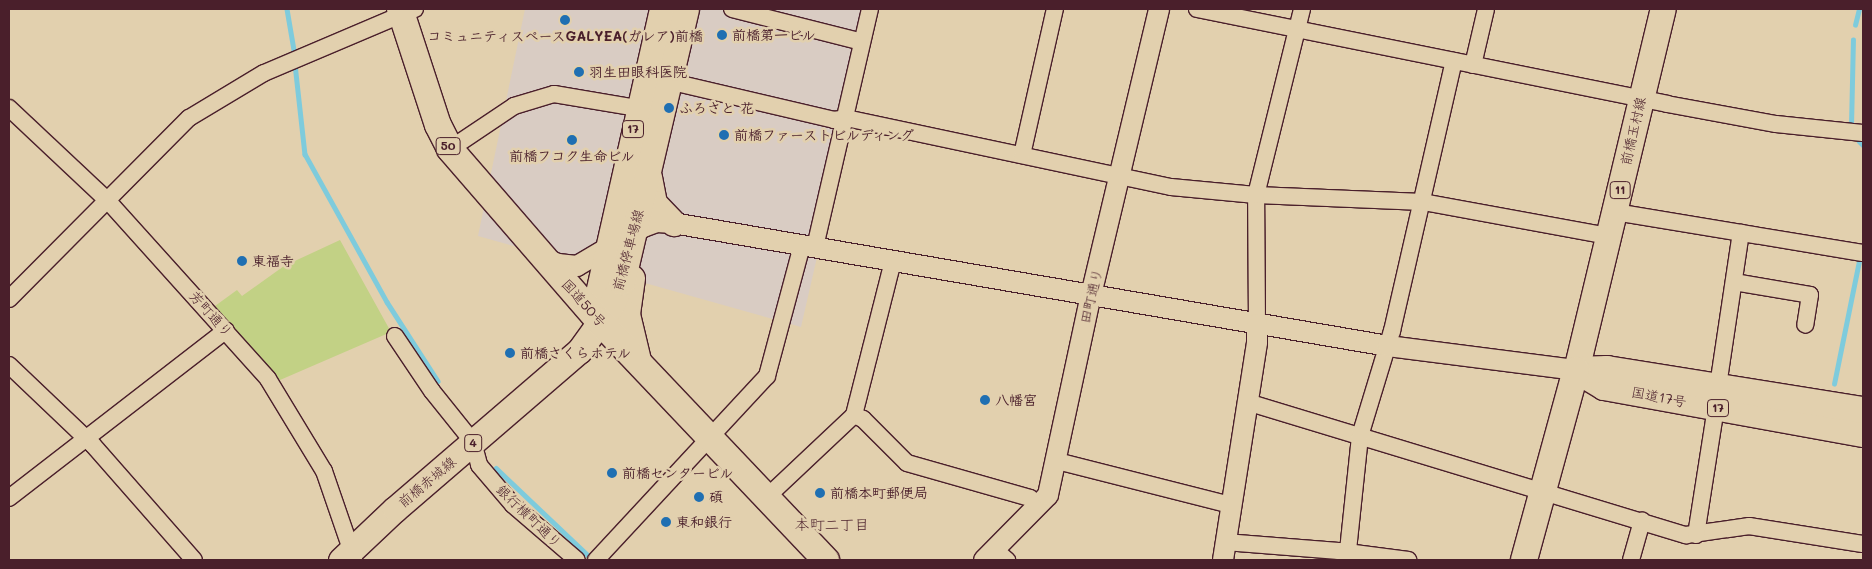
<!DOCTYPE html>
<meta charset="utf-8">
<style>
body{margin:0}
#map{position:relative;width:1872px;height:569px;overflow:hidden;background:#e2d0ae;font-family:Mali,"Klee One",sans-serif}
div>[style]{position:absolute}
.built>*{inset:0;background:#d9ccc3}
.green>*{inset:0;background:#c2d185}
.stream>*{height:4.5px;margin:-2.25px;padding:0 2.25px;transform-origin:2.25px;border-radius:2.25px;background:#7ecbdc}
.roads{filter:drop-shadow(1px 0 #4a1f2b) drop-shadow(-1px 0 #4a1f2b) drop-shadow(0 1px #4a1f2b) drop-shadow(0 -1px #4a1f2b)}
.minor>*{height:16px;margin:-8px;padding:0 8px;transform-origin:8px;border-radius:8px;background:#e2d0ae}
.tertiary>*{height:20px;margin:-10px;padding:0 10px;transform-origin:10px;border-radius:10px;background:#e2d0ae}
.primary>*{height:25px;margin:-12.5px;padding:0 12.5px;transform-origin:12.5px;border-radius:12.5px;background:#e2d0ae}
.trunk>*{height:26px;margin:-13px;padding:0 13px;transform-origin:13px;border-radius:13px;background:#e2d0ae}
.dots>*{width:14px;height:14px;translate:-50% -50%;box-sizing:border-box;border:2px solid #e2d0ae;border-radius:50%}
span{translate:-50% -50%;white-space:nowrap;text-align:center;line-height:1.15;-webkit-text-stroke:5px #e2d0ae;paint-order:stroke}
.shield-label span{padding:1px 4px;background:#e2d0ae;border:1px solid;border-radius:4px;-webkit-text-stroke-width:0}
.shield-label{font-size:12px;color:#4a1f2b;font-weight:700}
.poi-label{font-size:14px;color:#4a1f2b;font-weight:700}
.left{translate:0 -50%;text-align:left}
.street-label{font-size:14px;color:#4a1f2b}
.neighbourhood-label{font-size:15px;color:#4a1f2b}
.frame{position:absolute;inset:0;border:10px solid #4a1f2b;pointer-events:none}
</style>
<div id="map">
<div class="built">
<div style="clip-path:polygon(525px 9px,874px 9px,801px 327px,478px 236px)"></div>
</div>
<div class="green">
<div style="clip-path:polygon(340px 240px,391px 332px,280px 380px,215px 306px,237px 290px,242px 296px,284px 266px)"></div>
</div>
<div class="stream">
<div style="left:287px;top:9px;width:48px;rotate:80.3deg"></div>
<div style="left:1855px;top:25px;width:16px;rotate:-76deg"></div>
<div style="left:295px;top:64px;width:91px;rotate:83.7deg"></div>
<div style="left:305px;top:154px;width:169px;rotate:61deg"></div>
<div style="left:387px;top:302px;width:94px;rotate:57.2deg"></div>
<div style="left:1851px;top:126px;width:86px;rotate:-88.7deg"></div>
<div style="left:1859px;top:141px;width:6px;rotate:45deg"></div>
<div style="left:1834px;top:384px;width:126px;rotate:-78.5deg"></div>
<div style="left:496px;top:468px;width:132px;rotate:43.5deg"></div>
</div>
<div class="roads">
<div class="minor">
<div style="left:732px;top:9px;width:134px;rotate:14.2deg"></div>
<div style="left:1197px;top:9px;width:480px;rotate:11.4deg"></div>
<div style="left:1667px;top:104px;width:111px;rotate:10.4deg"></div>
<div style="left:1776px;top:124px;width:87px;rotate:5.9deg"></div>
<div style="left:1473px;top:65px;width:57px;rotate:-76.9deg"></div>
<div style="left:668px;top:81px;width:171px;rotate:13.2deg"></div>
<div style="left:834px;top:120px;width:12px;rotate:-9deg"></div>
<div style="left:846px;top:118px;width:332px;rotate:12deg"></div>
<div style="left:1171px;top:187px;width:85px;rotate:5.4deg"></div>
<div style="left:1256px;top:195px;width:167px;rotate:2.4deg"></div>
<div style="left:1423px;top:202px;width:189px;rotate:10.4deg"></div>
<div style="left:9px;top:108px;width:136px;rotate:43.2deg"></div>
<div style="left:108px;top:201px;width:239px;rotate:48deg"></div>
<div style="left:268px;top:379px;width:108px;rotate:58.7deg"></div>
<div style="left:324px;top:471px;width:92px;rotate:71deg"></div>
<div style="left:450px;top:149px;width:77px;rotate:-33.9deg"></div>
<div style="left:514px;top:106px;width:42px;rotate:-16.7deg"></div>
<div style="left:554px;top:94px;width:85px;rotate:9.5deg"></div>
<div style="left:1022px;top:155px;width:150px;rotate:-77.3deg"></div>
<div style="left:1615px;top:212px;width:251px;rotate:9.4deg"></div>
<div style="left:815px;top:247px;width:244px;rotate:-77deg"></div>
<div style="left:1734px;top:282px;width:77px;rotate:9.7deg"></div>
<div style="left:1810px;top:295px;width:30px;rotate:99deg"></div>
<div style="left:9px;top:299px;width:255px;rotate:-45.2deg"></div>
<div style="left:189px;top:118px;width:87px;rotate:-31deg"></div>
<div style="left:264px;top:73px;width:164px;rotate:-23deg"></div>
<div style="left:1257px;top:324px;width:129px;rotate:-90.4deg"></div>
<div style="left:1256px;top:195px;width:192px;rotate:-76.1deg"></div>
<div style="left:395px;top:336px;width:66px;rotate:56.1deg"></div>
<div style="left:432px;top:391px;width:65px;rotate:51.2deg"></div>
<div style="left:473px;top:442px;width:24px;rotate:75deg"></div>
<div style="left:479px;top:465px;width:52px;rotate:49.6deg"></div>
<div style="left:513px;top:505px;width:84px;rotate:40.7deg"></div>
<div style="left:9px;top:365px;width:116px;rotate:43.6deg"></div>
<div style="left:93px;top:445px;width:153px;rotate:48.7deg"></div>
<div style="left:1718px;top:386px;width:155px;rotate:-81.5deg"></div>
<div style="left:1247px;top:402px;width:459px;rotate:16.9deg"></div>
<div style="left:1686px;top:535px;width:64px;rotate:-8.1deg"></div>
<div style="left:1749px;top:526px;width:115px;rotate:9deg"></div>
<div style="left:854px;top:415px;width:10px;rotate:24deg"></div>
<div style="left:863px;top:419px;width:62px;rotate:45deg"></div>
<div style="left:907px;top:463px;width:128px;rotate:15.9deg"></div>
<div style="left:1030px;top:498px;width:12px;rotate:48deg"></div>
<div style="left:1057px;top:461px;width:179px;rotate:14.2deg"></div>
<div style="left:767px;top:497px;width:120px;rotate:-43.3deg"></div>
<div style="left:854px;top:415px;width:159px;rotate:-75.8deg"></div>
<div style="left:9px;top:498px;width:274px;rotate:-37.7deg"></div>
<div style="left:1696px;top:535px;width:129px;rotate:-81.1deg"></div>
<div style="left:1225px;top:542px;width:114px;rotate:4.5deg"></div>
<div style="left:1339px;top:551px;width:70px;rotate:7.4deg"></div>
<div style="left:995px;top:550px;width:16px;rotate:40deg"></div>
<div style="left:596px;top:560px;width:251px;rotate:-47.1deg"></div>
<div style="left:767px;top:376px;width:136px;rotate:-75deg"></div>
<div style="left:1347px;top:560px;width:125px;rotate:-84deg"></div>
<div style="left:1360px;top:436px;width:110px;rotate:-73.1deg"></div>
<div style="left:1392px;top:331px;width:277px;rotate:-77.1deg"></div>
<div style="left:1631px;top:560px;width:41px;rotate:-74.2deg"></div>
</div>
<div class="tertiary">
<div style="left:544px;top:258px;width:15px;rotate:23deg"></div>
<div style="left:558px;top:264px;width:19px;rotate:6deg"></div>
<div style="left:577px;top:266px;width:77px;rotate:-30.6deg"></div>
<div style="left:643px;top:227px;width:15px;rotate:-20deg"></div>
<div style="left:657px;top:222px;width:16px;rotate:4deg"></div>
<div style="left:673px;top:223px;width:726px;rotate:9.76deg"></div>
<div style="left:1388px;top:346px;width:190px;rotate:7.3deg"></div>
<div style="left:984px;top:560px;width:91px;rotate:-45.4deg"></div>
<div style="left:1048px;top:495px;width:205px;rotate:-77.9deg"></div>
<div style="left:1091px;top:295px;width:294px;rotate:-76.6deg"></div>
<div style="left:1223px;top:560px;width:221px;rotate:-81.1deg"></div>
<div style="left:1257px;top:342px;width:18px;rotate:-90deg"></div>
</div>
<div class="primary">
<div style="left:649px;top:177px;width:26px;rotate:79deg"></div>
<div style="left:654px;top:203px;width:28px;rotate:46deg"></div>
<div style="left:632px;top:278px;width:36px;rotate:98deg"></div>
<div style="left:627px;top:314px;width:47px;rotate:76.6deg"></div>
<div style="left:599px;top:321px;width:28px;rotate:-92deg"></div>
<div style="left:598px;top:293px;width:291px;rotate:-77.3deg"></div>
<div style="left:1576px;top:370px;width:371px;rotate:-76.5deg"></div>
<div style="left:341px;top:560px;width:74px;rotate:-43.4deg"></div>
<div style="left:395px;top:509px;width:243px;rotate:-40.7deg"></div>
<div style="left:579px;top:351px;width:53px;rotate:-54.2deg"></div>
<div style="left:610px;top:308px;width:29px;rotate:-65deg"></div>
<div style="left:622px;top:282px;width:280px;rotate:-76.8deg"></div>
</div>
<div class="trunk">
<div style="left:400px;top:9px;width:122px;rotate:71.9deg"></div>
<div style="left:438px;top:125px;width:27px;rotate:63deg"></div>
<div style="left:450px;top:149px;width:228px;rotate:49.1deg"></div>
<div style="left:599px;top:321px;width:330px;rotate:46.5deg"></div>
<div style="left:1576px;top:370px;width:33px;rotate:31deg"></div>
<div style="left:1604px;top:387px;width:263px;rotate:10.3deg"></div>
<div style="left:1576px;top:370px;width:31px;rotate:-2deg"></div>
<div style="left:1607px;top:369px;width:259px;rotate:9.1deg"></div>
<div style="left:1524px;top:560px;width:197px;rotate:-74.7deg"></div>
</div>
</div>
<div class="dots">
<div style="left:565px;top:20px;background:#1f6fb2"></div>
<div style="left:722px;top:35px;background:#1f6fb2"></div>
<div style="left:579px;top:72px;background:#1f6fb2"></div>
<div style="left:669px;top:108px;background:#1f6fb2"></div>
<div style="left:724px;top:135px;background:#1f6fb2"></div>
<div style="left:572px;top:140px;background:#1f6fb2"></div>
<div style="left:242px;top:261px;background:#1f6fb2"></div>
<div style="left:510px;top:353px;background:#1f6fb2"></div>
<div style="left:985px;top:400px;background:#1f6fb2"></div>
<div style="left:612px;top:473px;background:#1f6fb2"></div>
<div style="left:820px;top:493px;background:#1f6fb2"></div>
<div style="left:699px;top:497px;background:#1f6fb2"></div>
<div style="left:666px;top:522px;background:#1f6fb2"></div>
</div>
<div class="shield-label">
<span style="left:633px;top:129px">17</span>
<span style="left:448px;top:146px">50</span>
<span style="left:1620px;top:190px">11</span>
<span style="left:1718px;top:408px">17</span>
<span style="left:473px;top:443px">4</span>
</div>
<div class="poi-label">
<span class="left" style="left:732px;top:35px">前橋第一ビル</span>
<span style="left:565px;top:36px">コミュニティスペースGALYEA(ガレア)前橋</span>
<span class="left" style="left:589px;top:72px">羽生田眼科医院</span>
<span class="left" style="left:679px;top:108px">ふろさと 花</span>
<span class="left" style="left:734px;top:135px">前橋ファーストビルディング</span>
<span style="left:572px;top:156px">前橋フコク生命ビル</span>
<span class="left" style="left:252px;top:261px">東福寺</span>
<span class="left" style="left:520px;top:353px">前橋さくらホテル</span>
<span class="left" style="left:995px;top:400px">八幡宮</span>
<span class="left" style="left:622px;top:473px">前橋センタービル</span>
<span class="left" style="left:830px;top:493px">前橋本町郵便局</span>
<span class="left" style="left:709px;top:497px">碩</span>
<span class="left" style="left:676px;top:522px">東和銀行</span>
</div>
<div class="street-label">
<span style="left:1633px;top:131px;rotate:-77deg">前橋玉村線</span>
<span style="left:628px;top:250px;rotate:-75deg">前橋停車場線</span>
<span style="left:1091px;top:296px;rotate:-77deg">田町通り</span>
<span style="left:584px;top:303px;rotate:48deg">国道50号</span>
<span style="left:211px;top:314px;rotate:48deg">芳町通り</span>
<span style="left:1659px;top:397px;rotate:11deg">国道17号</span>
<span style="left:427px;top:482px;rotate:-40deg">前橋赤城線</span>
<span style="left:529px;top:516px;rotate:44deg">銀行横町通り</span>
</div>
<div class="neighbourhood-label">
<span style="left:832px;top:525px">本町二丁目</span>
</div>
<div class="frame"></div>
</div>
